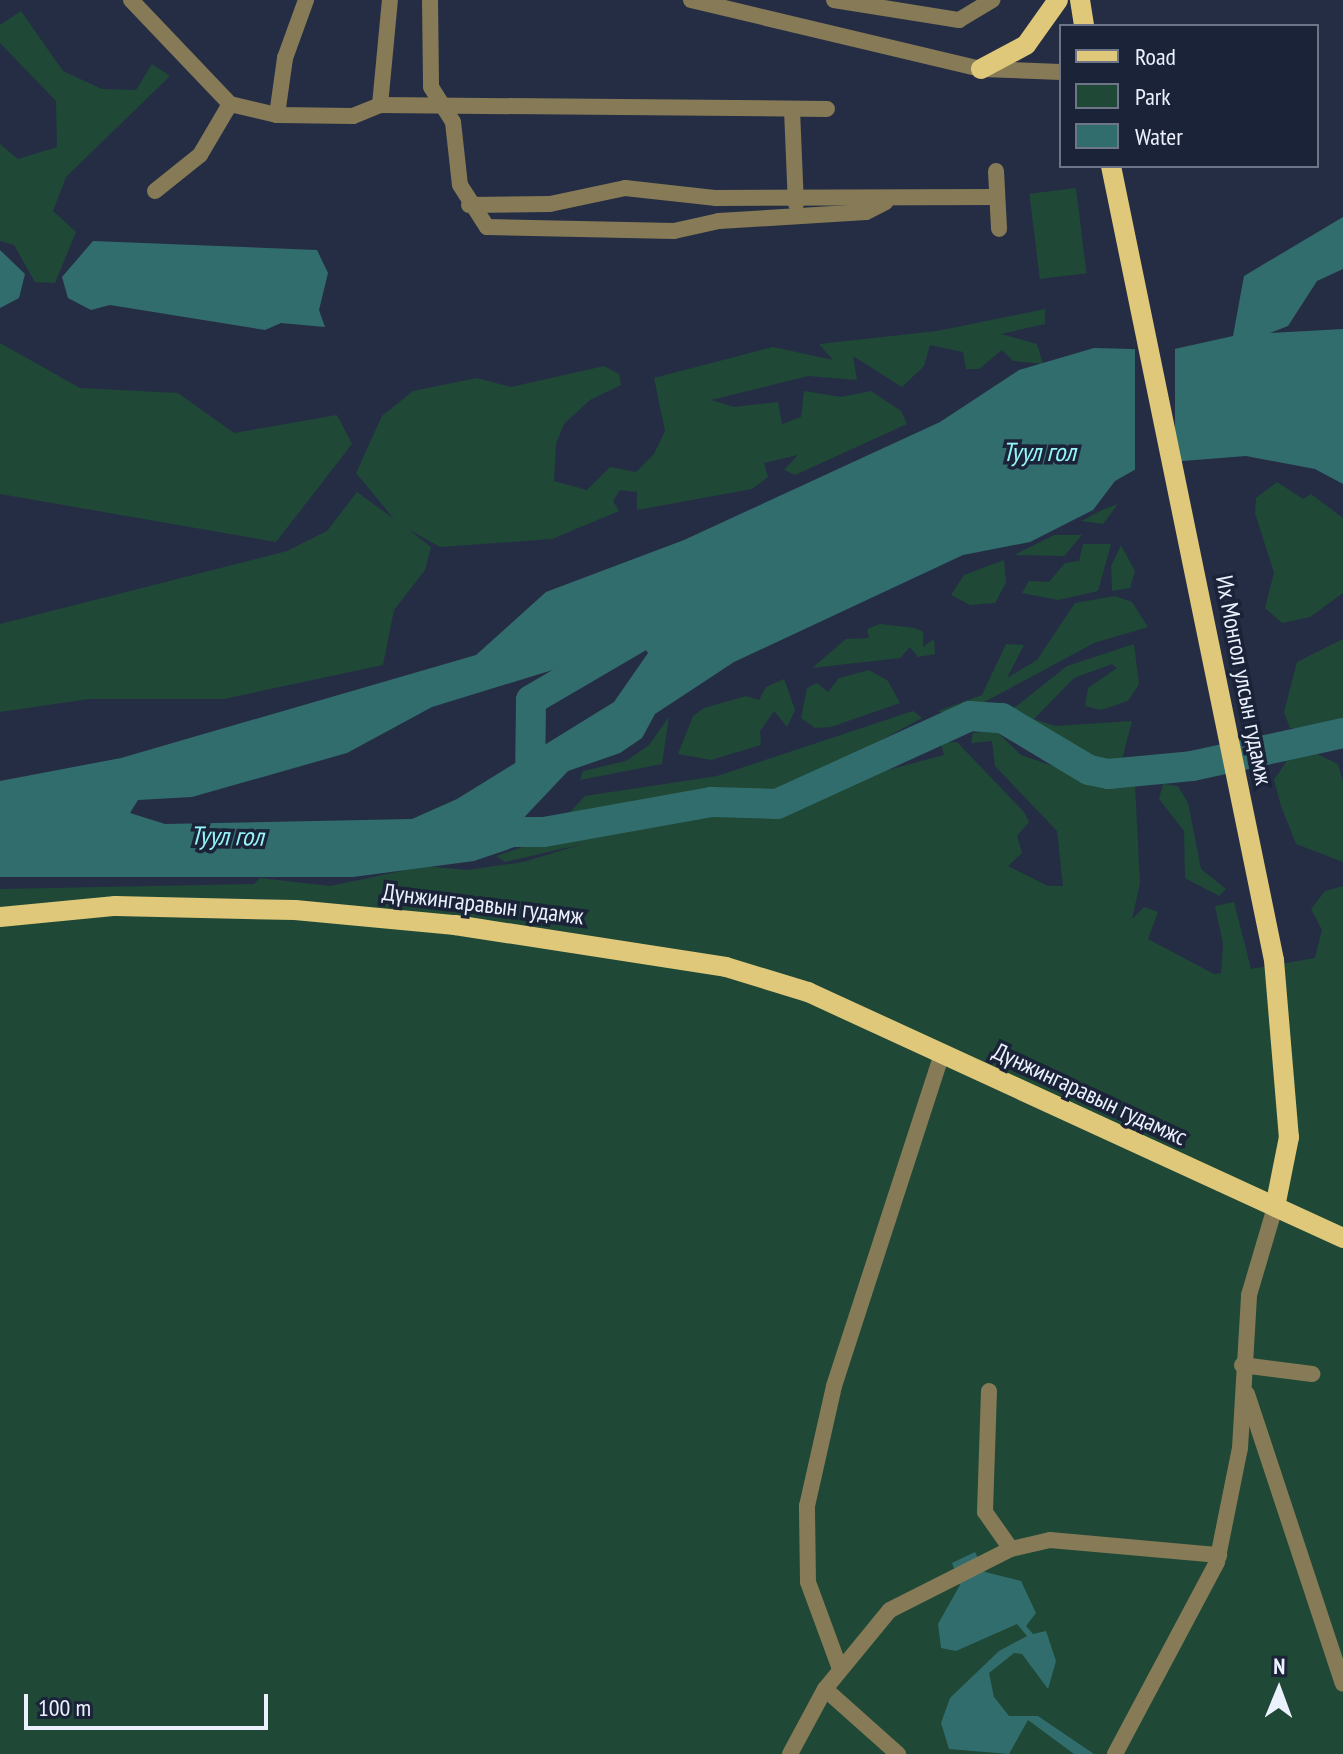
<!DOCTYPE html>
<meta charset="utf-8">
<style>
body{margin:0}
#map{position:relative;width:1343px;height:1754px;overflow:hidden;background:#252d44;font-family:"PT Sans Narrow",sans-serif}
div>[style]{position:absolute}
.green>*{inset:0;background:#1f4837;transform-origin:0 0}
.water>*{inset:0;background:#326d6e}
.pier>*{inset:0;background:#252d44;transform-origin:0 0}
.river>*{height:30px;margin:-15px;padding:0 15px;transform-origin:15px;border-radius:15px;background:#326d6e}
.minor>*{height:16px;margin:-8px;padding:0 8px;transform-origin:8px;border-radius:8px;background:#867b56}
.major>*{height:20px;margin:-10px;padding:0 10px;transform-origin:10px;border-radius:10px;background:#dfc879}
span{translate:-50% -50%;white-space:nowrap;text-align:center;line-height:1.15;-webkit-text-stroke:7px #1b2339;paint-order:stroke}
.street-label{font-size:24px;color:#ecf1fe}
.water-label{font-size:26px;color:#95f5f7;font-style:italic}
.legend{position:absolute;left:1059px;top:24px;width:260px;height:144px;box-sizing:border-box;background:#1b2339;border:2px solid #6f7588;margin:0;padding:10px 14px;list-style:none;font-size:24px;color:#ecf1fe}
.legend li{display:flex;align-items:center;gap:16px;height:40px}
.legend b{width:40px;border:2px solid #6f7588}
.north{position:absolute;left:1239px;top:1650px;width:80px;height:80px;-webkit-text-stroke:6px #1b2339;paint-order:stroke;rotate:1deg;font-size:22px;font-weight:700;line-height:32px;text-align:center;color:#ecf1fe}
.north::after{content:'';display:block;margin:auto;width:28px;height:36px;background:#ecf1fe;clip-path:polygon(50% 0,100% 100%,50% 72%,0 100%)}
.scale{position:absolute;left:24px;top:1694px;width:244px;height:36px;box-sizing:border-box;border:4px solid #ecf1fe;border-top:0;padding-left:10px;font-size:24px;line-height:28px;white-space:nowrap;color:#ecf1fe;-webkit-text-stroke:6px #1b2339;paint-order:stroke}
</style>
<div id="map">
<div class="green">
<div style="clip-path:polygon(21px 11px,63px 71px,102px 89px,136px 90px,152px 64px,170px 76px,66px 177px,53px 211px,76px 232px,55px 283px,35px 282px,14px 245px,0 241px,0 144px,18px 159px,57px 147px,56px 101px,0 43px,0 25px)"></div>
<div style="left:1076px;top:188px;width:86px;height:47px;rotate:83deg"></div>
<div style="clip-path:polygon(1045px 309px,1045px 324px,1001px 334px,1037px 344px,1043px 364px,1013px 361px,1002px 350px,979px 369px,966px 369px,963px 352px,930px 345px,924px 366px,902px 387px,853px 356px,857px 380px,808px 376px,711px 400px,734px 407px,778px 402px,782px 424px,801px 417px,804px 391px,841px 397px,871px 391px,901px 411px,907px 424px,795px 475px,784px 470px,798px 455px,764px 463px,768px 477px,752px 489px,637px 510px,637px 492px,620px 490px,613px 501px,619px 511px,552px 539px,440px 547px,408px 529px,431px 547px,425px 570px,394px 610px,383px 665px,224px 699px,89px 699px,0 712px,0 624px,287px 551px,327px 531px,357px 492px,394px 519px,356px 473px,382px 416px,413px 391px,477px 378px,511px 387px,604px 366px,619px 374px,621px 385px,590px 400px,564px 424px,556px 444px,554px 481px,587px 490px,610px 467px,636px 472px,654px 454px,665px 431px,654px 378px,773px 347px,833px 360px,819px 344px,937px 331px)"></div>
<div style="clip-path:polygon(0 343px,80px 388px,178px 393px,234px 433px,337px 415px,352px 444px,276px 542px,0 494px)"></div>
<div style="clip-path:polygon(1277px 482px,1303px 499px,1311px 494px,1343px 518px,1343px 593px,1310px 617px,1282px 623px,1265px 608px,1274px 573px,1255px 513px,1256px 498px)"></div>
<div style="clip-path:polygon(1118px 504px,1103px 524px,1081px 521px,1102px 510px)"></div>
<div style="clip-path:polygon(1054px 535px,1082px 535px,1064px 556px,1014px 555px)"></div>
<div style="clip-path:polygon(1083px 544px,1111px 544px,1098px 591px,1058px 600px,1022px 593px,1029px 581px,1049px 582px,1065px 563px,1079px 561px)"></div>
<div style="clip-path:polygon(1121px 545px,1135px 571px,1130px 588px,1112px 591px,1111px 566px)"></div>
<div style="clip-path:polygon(1004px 560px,1006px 583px,995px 603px,970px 605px,951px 595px,964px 575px)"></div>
<div style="clip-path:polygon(1115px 596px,1132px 602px,1148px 627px,1094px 643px,977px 706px,952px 715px,938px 711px,982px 695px,1006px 644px,1024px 645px,1007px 678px,1037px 660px,1075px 603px)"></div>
<div style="clip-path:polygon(880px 624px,915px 628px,923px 632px,923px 647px,934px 639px,935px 654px,918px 657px,910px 647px,900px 658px,812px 668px,846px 639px,869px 638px,867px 629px)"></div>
<div style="clip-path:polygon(1343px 639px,1343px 730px,1290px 728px,1284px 712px,1297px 662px)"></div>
<div style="clip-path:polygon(1134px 644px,1139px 684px,1128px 701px,1101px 710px,1085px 706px,1088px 688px,1117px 668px,1112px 664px,1074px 678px,1034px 719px,1055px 726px,1132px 721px,1121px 763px,1099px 762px,1009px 712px,1067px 666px)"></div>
<div style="clip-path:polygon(869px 670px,888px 681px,900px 703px,831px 727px,815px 728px,801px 718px,807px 688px,817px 683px,828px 692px,839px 678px)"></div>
<div style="clip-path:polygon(784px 679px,795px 710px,787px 727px,774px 711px,760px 731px,761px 745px,711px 760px,678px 754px,693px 716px,704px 708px,746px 696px,759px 700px,766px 687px)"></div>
<div style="clip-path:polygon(913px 711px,922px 718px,776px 797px,688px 793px,569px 813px,585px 796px,717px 776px)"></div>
<div style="clip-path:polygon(669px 717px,662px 764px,580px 780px,583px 771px,626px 761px,649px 745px)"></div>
<div style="clip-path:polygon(995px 730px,1021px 755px,1099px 782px,1135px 785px,1140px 883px,1132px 919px,1144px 907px,1158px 912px,1148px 939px,1214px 974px,1221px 973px,1223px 944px,1215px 906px,1234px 902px,1251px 969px,1315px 958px,1322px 930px,1311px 909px,1325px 891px,1343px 886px,1343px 1754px,0 1754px,0 889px,254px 884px,260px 878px,330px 886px,425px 866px,467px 870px,523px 862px,583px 844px,505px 862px,496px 856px,560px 834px,710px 811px,770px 812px,835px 784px,944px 755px,941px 743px,957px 742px,1024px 812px,1029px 822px,1017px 836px,1022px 853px,1008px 866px,1048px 886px,1063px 886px,1057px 831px,995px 766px,992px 741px,971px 743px,973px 733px)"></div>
<div style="clip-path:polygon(1315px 753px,1338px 764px,1343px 782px,1343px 862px,1296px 844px,1281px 806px,1274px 780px,1288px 759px)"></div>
<div style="clip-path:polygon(1163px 784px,1178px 786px,1188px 803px,1201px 869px,1226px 889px,1219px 896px,1185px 878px,1184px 831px,1159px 799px)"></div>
</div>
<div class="water">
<div style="clip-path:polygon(evenodd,1343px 217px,1343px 269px,1317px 281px,1288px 326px,1270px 333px,1343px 329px,1343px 484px,1315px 469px,1246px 456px,1145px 464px,1115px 481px,1093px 510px,1030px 542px,963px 555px,734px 662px,655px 714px,642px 738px,620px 753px,568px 771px,515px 827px,530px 828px,538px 839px,474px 861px,353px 877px,0 877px,0 781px,121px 758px,476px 655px,546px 592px,684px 540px,940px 422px,1019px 370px,1094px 348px,1170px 350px,1233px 336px,1244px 276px,1343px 217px,633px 631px,648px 653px,614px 702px,457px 799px,412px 819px,165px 824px,130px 813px,138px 800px,192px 797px,347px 753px,432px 707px,559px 668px,633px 631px)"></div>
<div style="clip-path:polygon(93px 241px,317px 250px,328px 273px,319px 310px,325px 327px,281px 323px,265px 330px,110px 305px,91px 310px,68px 298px,62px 277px)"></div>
<div style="clip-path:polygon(0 250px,25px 274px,19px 298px,0 308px)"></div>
<div style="clip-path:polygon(975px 1552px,985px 1572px,1021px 1581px,1036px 1613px,1026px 1626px,1033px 1634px,1046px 1631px,1056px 1661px,1048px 1689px,1022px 1654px,1014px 1653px,989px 1673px,994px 1697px,1009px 1716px,1038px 1716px,1094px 1754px,1074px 1754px,1028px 1720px,1009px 1754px,949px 1749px,941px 1723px,950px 1698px,999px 1651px,1027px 1636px,1017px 1624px,956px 1651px,941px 1648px,938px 1624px,960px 1585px,952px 1563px)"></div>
</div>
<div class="pier">
<div style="left:1135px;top:346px;width:40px;height:124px"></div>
</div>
<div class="river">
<div style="left:520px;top:789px;width:11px;rotate:-27deg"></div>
<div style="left:530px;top:784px;width:84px;rotate:-89.3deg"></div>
<div style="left:531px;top:700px;width:164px;rotate:-30.3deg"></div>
<div style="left:493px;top:832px;width:51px"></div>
<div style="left:544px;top:832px;width:170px;rotate:-10.2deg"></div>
<div style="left:711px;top:802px;width:66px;rotate:1.7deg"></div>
<div style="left:777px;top:804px;width:212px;rotate:-24.5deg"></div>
<div style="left:970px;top:716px;width:32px;rotate:4deg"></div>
<div style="left:1002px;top:718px;width:101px;rotate:30.9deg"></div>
<div style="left:1089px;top:770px;width:19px;rotate:12deg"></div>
<div style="left:1108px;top:774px;width:84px;rotate:-5.4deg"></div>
<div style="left:1192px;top:766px;width:155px;rotate:-12.3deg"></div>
</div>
<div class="minor">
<div style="left:131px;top:0;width:144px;rotate:46.4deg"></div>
<div style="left:230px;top:104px;width:48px;rotate:13.2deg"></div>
<div style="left:277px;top:115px;width:76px;rotate:0.8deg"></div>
<div style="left:353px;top:116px;width:29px;rotate:-22deg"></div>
<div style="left:380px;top:105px;width:447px;rotate:0.5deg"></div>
<div style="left:430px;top:0;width:87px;rotate:89.3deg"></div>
<div style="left:431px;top:87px;width:41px;rotate:57.8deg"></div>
<div style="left:453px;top:122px;width:63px;rotate:83.7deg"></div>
<div style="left:460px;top:185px;width:50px;rotate:57.3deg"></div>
<div style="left:487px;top:227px;width:187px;rotate:1.2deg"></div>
<div style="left:674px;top:231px;width:46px;rotate:-12.5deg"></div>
<div style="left:719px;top:221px;width:147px;rotate:-3.5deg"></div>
<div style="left:866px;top:212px;width:22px;rotate:-27deg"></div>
<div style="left:691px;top:0;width:298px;rotate:13.4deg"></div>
<div style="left:981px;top:69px;width:80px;rotate:2.1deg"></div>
<div style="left:834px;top:0;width:127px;rotate:9.1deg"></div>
<div style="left:959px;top:20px;width:39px;rotate:-31deg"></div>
<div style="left:380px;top:105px;width:105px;rotate:-84.6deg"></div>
<div style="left:792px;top:110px;width:94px;rotate:87.6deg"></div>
<div style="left:277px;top:115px;width:58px;rotate:-82deg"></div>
<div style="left:285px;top:58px;width:62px;rotate:-70.1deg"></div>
<div style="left:996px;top:171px;width:58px;rotate:87deg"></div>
<div style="left:155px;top:191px;width:58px;rotate:-38.7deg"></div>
<div style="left:200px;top:155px;width:59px;rotate:-59.5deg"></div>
<div style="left:469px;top:205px;width:81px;rotate:-0.7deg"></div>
<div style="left:550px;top:204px;width:77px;rotate:-12deg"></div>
<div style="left:625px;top:188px;width:92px;rotate:6.3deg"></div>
<div style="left:716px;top:198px;width:281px;rotate:-0.2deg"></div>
<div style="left:1242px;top:1365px;width:71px;rotate:7.3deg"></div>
<div style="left:989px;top:1391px;width:121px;rotate:91.9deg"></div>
<div style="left:985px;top:1512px;width:45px;rotate:54.9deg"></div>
<div style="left:1247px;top:1394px;width:305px;rotate:71.7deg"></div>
<div style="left:840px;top:1669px;width:93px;rotate:-110.2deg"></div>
<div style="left:808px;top:1582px;width:76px;rotate:-90.8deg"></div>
<div style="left:807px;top:1506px;width:123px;rotate:-77.3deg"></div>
<div style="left:834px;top:1386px;width:350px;rotate:-72deg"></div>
<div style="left:825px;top:1689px;width:98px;rotate:41.7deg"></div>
<div style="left:790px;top:1754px;width:74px;rotate:-61.7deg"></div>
<div style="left:825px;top:1689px;width:102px;rotate:-50.6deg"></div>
<div style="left:890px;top:1610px;width:136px;rotate:-26.8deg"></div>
<div style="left:1011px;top:1549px;width:40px;rotate:-13deg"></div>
<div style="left:1050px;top:1540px;width:170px;rotate:5.1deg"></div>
<div style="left:1115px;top:1754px;width:217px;rotate:-62deg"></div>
<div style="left:1217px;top:1562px;width:116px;rotate:-78.6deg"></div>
<div style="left:1240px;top:1448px;width:153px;rotate:-86.6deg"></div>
<div style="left:1249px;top:1295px;width:92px;rotate:-73.5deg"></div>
</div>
<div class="major">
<div style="left:1080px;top:0;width:26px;rotate:81deg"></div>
<div style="left:981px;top:69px;width:51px;rotate:-28.1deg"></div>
<div style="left:1026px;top:45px;width:55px;rotate:-54.6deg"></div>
<div style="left:1111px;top:166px;width:811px;rotate:78.4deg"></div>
<div style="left:1274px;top:960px;width:178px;rotate:85.2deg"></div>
<div style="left:1289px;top:1137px;width:71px;rotate:101.3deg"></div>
<div style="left:0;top:917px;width:116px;rotate:-5.5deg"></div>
<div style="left:115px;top:906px;width:180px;rotate:1.3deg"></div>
<div style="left:295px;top:910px;width:161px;rotate:5.4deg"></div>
<div style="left:455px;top:925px;width:274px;rotate:8.8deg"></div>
<div style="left:726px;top:967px;width:86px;rotate:17deg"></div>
<div style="left:808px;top:992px;width:589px;rotate:24.69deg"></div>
</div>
<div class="street-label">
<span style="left:1244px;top:680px;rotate:79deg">Их Монгол улсын гудамж</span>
<span style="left:483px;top:904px;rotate:7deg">Дүнжингаравын гудамж</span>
<span style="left:1090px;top:1094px;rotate:25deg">Дүнжингаравын гудамжс</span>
</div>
<div class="water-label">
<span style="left:1039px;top:452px">Туул гол</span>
<span style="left:227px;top:836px;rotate:1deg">Туул гол</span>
</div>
<ul class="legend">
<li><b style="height:10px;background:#dfc879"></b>Road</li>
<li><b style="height:22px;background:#1f4837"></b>Park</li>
<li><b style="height:22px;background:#326d6e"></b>Water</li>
</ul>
<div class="north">N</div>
<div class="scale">100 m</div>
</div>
